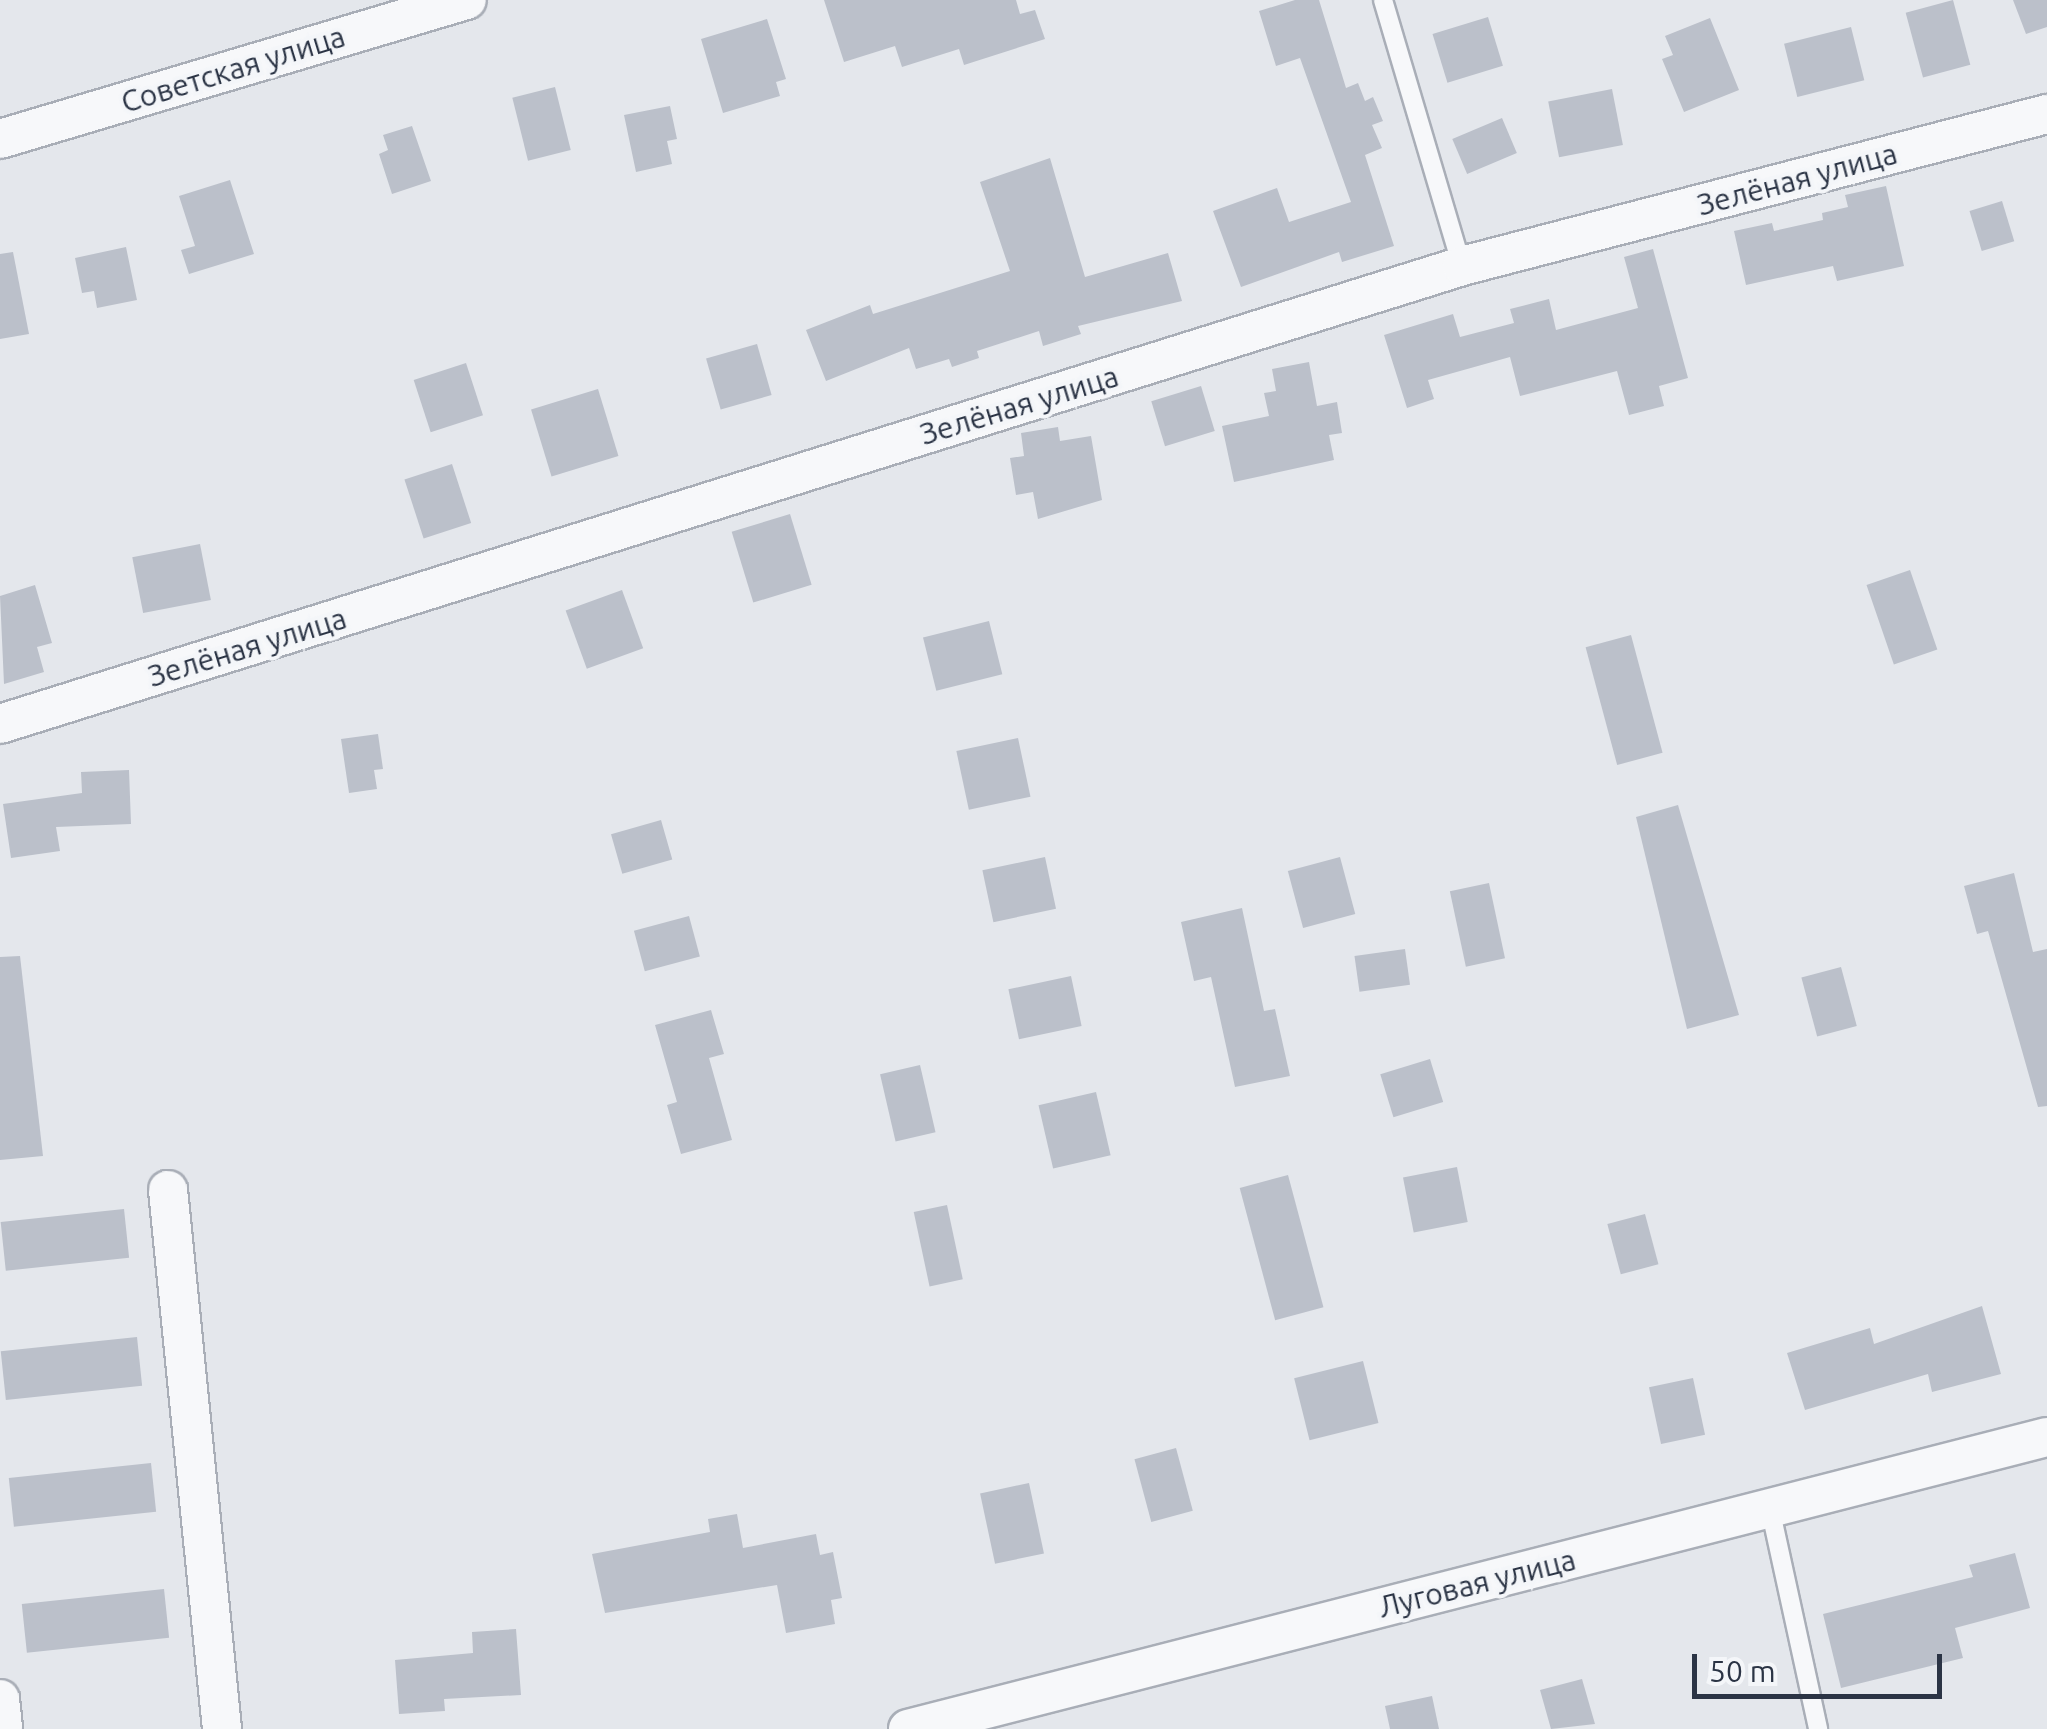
<!DOCTYPE html>
<meta charset="utf-8">
<style>
body{margin:0}
#map{position:relative;width:2047px;height:1729px;overflow:hidden;background:#e4e7ec;font-family:Ubuntu,sans-serif}
div>[style]{position:absolute}
.building>*{inset:0;background:#bbc0ca;transform-origin:0 0}
.roads{filter:drop-shadow(2px 0 #a9aeb7) drop-shadow(-2px 0 #a9aeb7) drop-shadow(0 2px #a9aeb7) drop-shadow(0 -2px #a9aeb7)}
.lane>*{height:18px;margin:-9px;padding:0 9px;transform-origin:9px;border-radius:9px;background:#f7f8fa}
.street>*{height:38px;margin:-19px;padding:0 19px;transform-origin:19px;border-radius:19px;background:#f7f8fa}
span{translate:-50% -50%;white-space:nowrap;text-align:center;line-height:1.15;-webkit-text-stroke:8px #f4f6f9;paint-order:stroke}
.street-label{font-size:30px;color:#2b3445}
.scale{position:absolute;left:1692px;top:1654px;width:250px;height:45px;box-sizing:border-box;border:5px solid #2b3445;border-top:0;padding-left:12px;font-size:30px;line-height:35px;white-space:nowrap;color:#2b3445;-webkit-text-stroke:8px #f4f6f9;paint-order:stroke}
</style>
<div id="map">
<div class="building">
<div style="clip-path:polygon(824px 0,1016px 0,1020px 14px,1035px 10px,1045px 39px,964px 65px,959px 49px,902px 67px,895px 46px,844px 62px)"></div>
<div style="clip-path:polygon(1295px 0,1319px 0,1346px 88px,1358px 83px,1365px 101px,1373px 97px,1383px 121px,1372px 125px,1382px 148px,1365px 155px,1394px 246px,1342px 262px,1339px 252px,1241px 287px,1213px 211px,1277px 188px,1289px 222px,1351px 202px,1300px 58px,1276px 66px,1259px 11px)"></div>
<div style="left:1953px;top:0;width:67px;height:49px;rotate:75deg"></div>
<div style="clip-path:polygon(2013px 0,2047px 0,2047px 27px,2026px 34px)"></div>
<div style="left:1488px;top:17px;width:51px;height:58px;rotate:73deg"></div>
<div style="clip-path:polygon(1710px 18px,1739px 90px,1684px 112px,1662px 59px,1673px 55px,1665px 36px)"></div>
<div style="clip-path:polygon(767px 19px,786px 79px,776px 82px,780px 96px,723px 113px,701px 39px)"></div>
<div style="left:1851px;top:27px;width:55px;height:69px;rotate:76deg"></div>
<div style="left:555px;top:87px;width:65px;height:44px;rotate:76deg"></div>
<div style="left:1612px;top:89px;width:57px;height:65px;rotate:79deg"></div>
<div style="clip-path:polygon(670px 106px,677px 139px,667px 141px,672px 164px,636px 172px,624px 115px)"></div>
<div style="left:1502px;top:118px;width:38px;height:54px;rotate:67deg"></div>
<div style="clip-path:polygon(412px 126px,431px 181px,392px 194px,379px 154px,388px 150px,383px 135px)"></div>
<div style="clip-path:polygon(1050px 158px,1085px 277px,1168px 253px,1182px 301px,1078px 326px,1081px 334px,1043px 346px,1039px 331px,977px 351px,979px 358px,952px 367px,949px 359px,916px 369px,909px 348px,826px 381px,806px 330px,870px 305px,873px 314px,1010px 271px,980px 182px)"></div>
<div style="clip-path:polygon(230px 180px,254px 254px,189px 274px,181px 250px,195px 246px,179px 196px)"></div>
<div style="clip-path:polygon(1886px 186px,1904px 266px,1837px 281px,1833px 266px,1746px 285px,1734px 231px,1772px 223px,1774px 231px,1823px 220px,1822px 213px,1848px 207px,1845px 195px)"></div>
<div style="left:2002px;top:201px;width:42px;height:34px;rotate:73deg"></div>
<div style="clip-path:polygon(126px 247px,137px 300px,97px 308px,94px 291px,82px 293px,75px 258px)"></div>
<div style="clip-path:polygon(1653px 249px,1688px 378px,1659px 386px,1664px 406px,1629px 415px,1617px 371px,1520px 396px,1510px 357px,1428px 380px,1434px 399px,1407px 408px,1384px 335px,1453px 314px,1460px 337px,1514px 323px,1510px 309px,1549px 299px,1556px 330px,1638px 308px,1624px 257px)"></div>
<div style="clip-path:polygon(13px 252px,29px 334px,0 339px,0 254px)"></div>
<div style="left:757px;top:344px;width:53px;height:53px;rotate:74deg"></div>
<div style="clip-path:polygon(1309px 362px,1317px 406px,1337px 402px,1342px 433px,1329px 435px,1334px 460px,1234px 482px,1222px 426px,1269px 416px,1264px 393px,1276px 391px,1272px 369px)"></div>
<div style="left:466px;top:363px;width:55px;height:55px;rotate:72deg"></div>
<div style="left:1201px;top:386px;width:47px;height:52px;rotate:73deg"></div>
<div style="left:598px;top:389px;width:70px;height:70px;rotate:73deg"></div>
<div style="clip-path:polygon(1058px 427px,1060px 441px,1091px 436px,1102px 500px,1038px 519px,1033px 492px,1016px 495px,1010px 458px,1024px 456px,1021px 433px)"></div>
<div style="left:452px;top:464px;width:62px;height:50px;rotate:72deg"></div>
<div style="left:790px;top:514px;width:74px;height:61px;rotate:73deg"></div>
<div style="left:200px;top:544px;width:57px;height:69px;rotate:79deg"></div>
<div style="left:1910px;top:570px;width:84px;height:46px;rotate:71deg"></div>
<div style="clip-path:polygon(35px 585px,52px 643px,37px 647px,44px 672px,4px 684px,0 596px)"></div>
<div style="left:622px;top:590px;width:62px;height:60px;rotate:70deg"></div>
<div style="left:989px;top:621px;width:55px;height:68px;rotate:76deg"></div>
<div style="left:1631px;top:635px;width:122px;height:47px;rotate:75deg"></div>
<div style="clip-path:polygon(378px 734px,383px 769px,374px 770px,377px 789px,349px 793px,341px 739px)"></div>
<div style="left:1018px;top:738px;width:60px;height:63px;rotate:78deg"></div>
<div style="clip-path:polygon(129px 770px,131px 824px,56px 827px,60px 851px,11px 858px,3px 804px,82px 793px,81px 772px)"></div>
<div style="clip-path:polygon(1678px 805px,1739px 1015px,1687px 1029px,1636px 817px)"></div>
<div style="left:661px;top:820px;width:41px;height:52px;rotate:74deg"></div>
<div style="left:1045px;top:857px;width:53px;height:64px;rotate:78deg"></div>
<div style="left:1340px;top:857px;width:59px;height:54px;rotate:75deg"></div>
<div style="clip-path:polygon(2014px 873px,2033px 952px,2047px 949px,2047px 1106px,2038px 1107px,1988px 931px,1977px 934px,1964px 886px)"></div>
<div style="left:1489px;top:883px;width:77px;height:40px;rotate:78deg"></div>
<div style="clip-path:polygon(1242px 908px,1264px 1011px,1275px 1009px,1290px 1076px,1235px 1087px,1211px 977px,1194px 981px,1181px 922px)"></div>
<div style="left:689px;top:916px;width:42px;height:57px;rotate:75deg"></div>
<div style="left:1405px;top:949px;width:36px;height:51px;rotate:82deg"></div>
<div style="clip-path:polygon(20px 956px,43px 1156px,0 1160px,0 957px)"></div>
<div style="left:1841px;top:967px;width:61px;height:41px;rotate:75deg"></div>
<div style="left:1071px;top:976px;width:51px;height:64px;rotate:78deg"></div>
<div style="clip-path:polygon(711px 1010px,724px 1054px,709px 1058px,732px 1140px,681px 1154px,667px 1105px,677px 1102px,655px 1025px)"></div>
<div style="left:1430px;top:1059px;width:45px;height:52px;rotate:73deg"></div>
<div style="left:920px;top:1065px;width:69px;height:41px;rotate:77deg"></div>
<div style="left:1096px;top:1092px;width:65px;height:59px;rotate:77deg"></div>
<div style="left:1457px;top:1167px;width:56px;height:55px;rotate:79deg"></div>
<div style="left:1288px;top:1175px;width:137px;height:50px;rotate:75deg"></div>
<div style="left:947px;top:1205px;width:76px;height:34px;rotate:78deg"></div>
<div style="left:124px;top:1209px;width:49px;height:124px;rotate:84deg"></div>
<div style="left:1645px;top:1214px;width:52px;height:39px;rotate:75deg"></div>
<div style="clip-path:polygon(1982px 1306px,2001px 1374px,1932px 1392px,1928px 1374px,1805px 1410px,1787px 1353px,1870px 1328px,1874px 1344px)"></div>
<div style="left:137px;top:1337px;width:49px;height:137px;rotate:84deg"></div>
<div style="left:1363px;top:1361px;width:64px;height:71px;rotate:76deg"></div>
<div style="left:1693px;top:1378px;width:58px;height:45px;rotate:78deg"></div>
<div style="left:1176px;top:1448px;width:65px;height:43px;rotate:75deg"></div>
<div style="left:151px;top:1463px;width:49px;height:143px;rotate:84deg"></div>
<div style="left:1029px;top:1483px;width:72px;height:50px;rotate:78deg"></div>
<div style="clip-path:polygon(737px 1514px,743px 1548px,816px 1534px,820px 1555px,833px 1552px,842px 1598px,831px 1600px,835px 1624px,786px 1633px,777px 1585px,605px 1613px,592px 1554px,710px 1532px,708px 1519px)"></div>
<div style="clip-path:polygon(2015px 1553px,2030px 1608px,1955px 1628px,1963px 1658px,1841px 1688px,1823px 1614px,1973px 1577px,1969px 1565px)"></div>
<div style="left:164px;top:1589px;width:49px;height:143px;rotate:84deg"></div>
<div style="clip-path:polygon(516px 1629px,521px 1695px,444px 1699px,445px 1711px,399px 1714px,395px 1660px,473px 1653px,472px 1632px)"></div>
<div style="clip-path:polygon(1582px 1679px,1595px 1724px,1551px 1729px,1540px 1690px)"></div>
<div style="clip-path:polygon(1432px 1696px,1439px 1729px,1390px 1729px,1385px 1706px)"></div>
</div>
<div class="roads">
<div class="lane">
<div style="left:1383px;top:0;width:277px;rotate:73.5deg"></div>
<div style="left:1770px;top:1508px;width:226px;rotate:77.7deg"></div>
</div>
<div class="street">
<div style="left:0;top:139px;width:487px;rotate:-16.6deg"></div>
<div style="left:0;top:724px;width:1532px;rotate:-17.39deg"></div>
<div style="left:1462px;top:266px;width:604px;rotate:-14.57deg"></div>
<div style="left:168px;top:1190px;width:542px;rotate:84.28deg"></div>
<div style="left:0;top:1699px;width:30px;rotate:84deg"></div>
<div style="left:908px;top:1729px;width:1176px;rotate:-14.38deg"></div>
</div>
</div>
<div class="street-label">
<span style="left:233px;top:69px;rotate:-17deg">Советская улица</span>
<span style="left:1797px;top:179px;rotate:-15deg">Зелёная улица</span>
<span style="left:1019px;top:405px;rotate:-17deg">Зелёная улица</span>
<span style="left:247px;top:647px;rotate:-17deg">Зелёная улица</span>
<span style="left:1477px;top:1583px;rotate:-14deg">Луговая улица</span>
</div>
<div class="scale">50 m</div>
</div>
